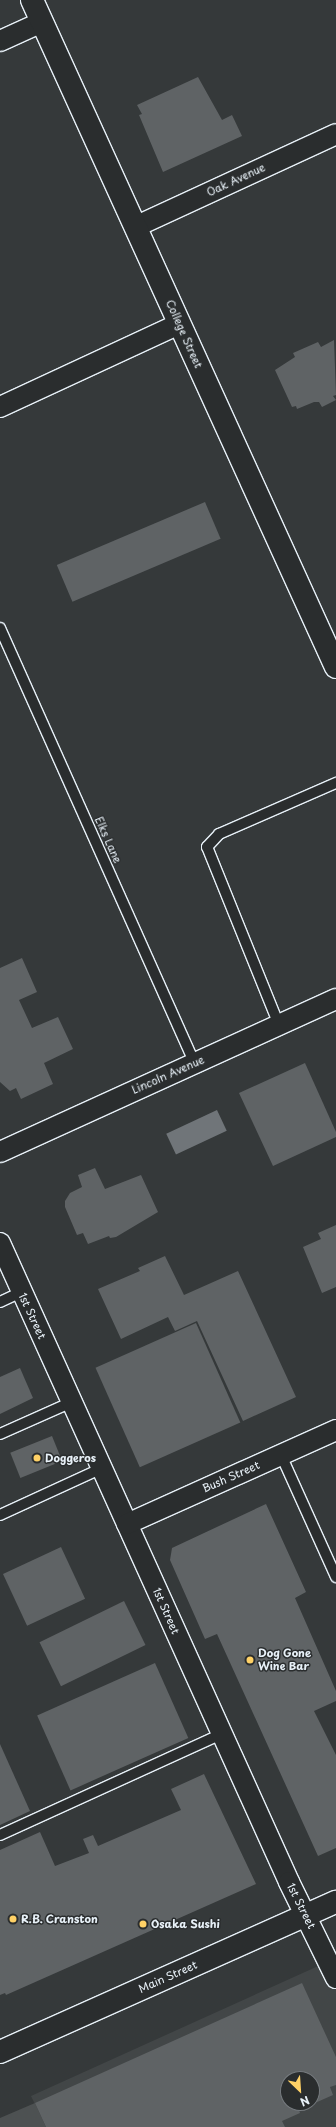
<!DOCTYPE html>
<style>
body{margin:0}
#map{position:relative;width:336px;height:2127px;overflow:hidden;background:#35393a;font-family:"Playpen Sans",sans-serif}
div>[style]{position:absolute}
.built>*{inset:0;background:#424647}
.green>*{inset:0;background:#4d5152}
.water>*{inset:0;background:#707579;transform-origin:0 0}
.building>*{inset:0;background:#5f6365;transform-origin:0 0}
.roads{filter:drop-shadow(1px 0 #e8f1f8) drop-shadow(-1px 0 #e8f1f8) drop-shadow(0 1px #e8f1f8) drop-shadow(0 -1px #e8f1f8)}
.service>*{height:10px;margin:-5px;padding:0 5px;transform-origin:5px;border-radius:5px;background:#2a2d2e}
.minor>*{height:20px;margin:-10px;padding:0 10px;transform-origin:10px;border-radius:10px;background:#2a2d2e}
.tertiary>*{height:22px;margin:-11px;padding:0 11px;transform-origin:11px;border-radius:11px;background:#2a2d2e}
.primary>*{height:22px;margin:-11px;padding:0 11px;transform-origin:11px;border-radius:11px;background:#2a2d2e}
.dots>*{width:11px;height:11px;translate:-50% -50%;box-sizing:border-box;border:2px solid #2a2d2e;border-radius:50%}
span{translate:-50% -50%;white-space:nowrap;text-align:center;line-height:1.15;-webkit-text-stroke:3px #2a2d2e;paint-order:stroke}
.street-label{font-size:11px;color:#e8f1f8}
.poi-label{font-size:11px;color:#e8f1f8;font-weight:700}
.left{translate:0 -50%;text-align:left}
.north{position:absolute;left:280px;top:2071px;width:40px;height:40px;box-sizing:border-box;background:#2a2d2e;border:1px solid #767b7f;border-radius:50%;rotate:155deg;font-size:11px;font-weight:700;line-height:16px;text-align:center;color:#e8f1f8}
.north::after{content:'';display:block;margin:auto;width:14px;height:18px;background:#ffd166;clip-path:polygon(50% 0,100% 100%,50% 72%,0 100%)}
</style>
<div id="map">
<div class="built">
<div style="clip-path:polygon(evenodd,336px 1958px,336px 2127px,46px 2127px,31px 2096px,336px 1958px,288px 2079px,312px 2079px,312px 2103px,288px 2103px,288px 2079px)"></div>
</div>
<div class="green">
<div style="clip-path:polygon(35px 2103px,46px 2127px,0 2127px,0 2118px)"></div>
</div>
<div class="water">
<div style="left:217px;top:1110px;width:23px;height:56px;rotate:65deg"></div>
</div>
<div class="building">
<div style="clip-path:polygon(198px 77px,222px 120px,232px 115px,242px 136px,163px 172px,139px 115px,142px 114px,137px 105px)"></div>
<div style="clip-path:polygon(334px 340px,336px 395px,333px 396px,336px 400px,322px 407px,319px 402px,314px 402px,297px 409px,296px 406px,292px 407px,275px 370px,295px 357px,293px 353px,318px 342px,321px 347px)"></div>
<div style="left:205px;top:502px;width:40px;height:161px;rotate:67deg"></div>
<div style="clip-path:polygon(22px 958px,37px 992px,19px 1000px,32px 1028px,58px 1017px,73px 1049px,44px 1063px,53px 1084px,21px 1099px,16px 1088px,10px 1091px,0 1082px,0 968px)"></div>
<div style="clip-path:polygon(305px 1063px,336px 1132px,336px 1137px,273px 1166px,239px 1093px)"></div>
<div style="clip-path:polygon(95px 1168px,105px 1189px,141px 1175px,158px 1212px,116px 1237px,110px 1238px,109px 1236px,88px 1244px,83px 1233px,77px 1235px,65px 1207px,65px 1201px,70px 1193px,82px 1187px,78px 1175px)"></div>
<div style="clip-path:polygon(336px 1225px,336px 1287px,322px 1293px,303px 1247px,321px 1239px,318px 1233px)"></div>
<div style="clip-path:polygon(165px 1256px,184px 1295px,238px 1271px,296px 1397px,243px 1421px,197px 1321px,175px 1331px,168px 1317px,121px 1339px,98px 1289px,140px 1271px,138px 1268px)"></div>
<div style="left:196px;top:1323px;width:109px;height:110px;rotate:66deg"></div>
<div style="clip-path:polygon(20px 1368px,33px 1398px,0 1414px,0 1377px)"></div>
<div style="left:52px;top:1436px;width:27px;height:45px;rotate:68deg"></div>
<div style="clip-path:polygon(266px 1504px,306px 1592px,295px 1598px,336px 1691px,336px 1701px,314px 1711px,336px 1755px,336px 1848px,318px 1856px,217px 1634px,205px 1639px,170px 1560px,172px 1548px)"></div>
<div style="left:61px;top:1547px;width:57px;height:64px;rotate:65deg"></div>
<div style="left:124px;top:1601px;width:49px;height:94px;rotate:64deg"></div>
<div style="left:155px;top:1663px;width:82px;height:129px;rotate:66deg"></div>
<div style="clip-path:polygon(0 1744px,30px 1811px,0 1825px)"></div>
<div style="clip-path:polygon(204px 1774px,256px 1884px,6px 1995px,5px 1993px,0 1995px,0 1850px,40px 1832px,55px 1866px,89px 1853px,83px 1839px,93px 1835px,98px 1846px,181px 1810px,171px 1789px)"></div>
<div style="clip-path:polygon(evenodd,302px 1983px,336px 2057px,336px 2085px,330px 2087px,333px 2095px,299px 2110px,300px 2113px,282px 2121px,285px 2127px,46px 2127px,35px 2103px,302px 1983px,288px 2079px,312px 2079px,312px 2103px,288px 2103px,288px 2079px)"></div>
</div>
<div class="roads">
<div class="service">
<div style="left:0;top:628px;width:477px;rotate:65.9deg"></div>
<div style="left:279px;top:1025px;width:192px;rotate:-112deg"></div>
<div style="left:207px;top:847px;width:18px;rotate:-47deg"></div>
<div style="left:219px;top:834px;width:128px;rotate:-23.6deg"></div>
<div style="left:0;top:1302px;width:23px;rotate:-25deg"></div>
<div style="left:0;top:1434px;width:79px;rotate:-24deg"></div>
<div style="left:281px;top:1455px;width:134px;rotate:65.7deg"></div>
<div style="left:0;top:1515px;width:112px;rotate:-24.7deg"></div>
<div style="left:0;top:1835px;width:244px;rotate:-24.5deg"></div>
</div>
<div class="minor">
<div style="left:0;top:41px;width:46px;rotate:-24.3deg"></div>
<div style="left:135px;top:227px;width:221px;rotate:-24.8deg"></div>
<div style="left:0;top:407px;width:197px;rotate:-24.9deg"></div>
<div style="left:0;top:1152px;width:369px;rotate:-24.5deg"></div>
<div style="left:0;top:1243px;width:701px;rotate:65.66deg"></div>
<div style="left:289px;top:1882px;width:107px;rotate:63.9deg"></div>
<div style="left:127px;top:1524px;width:229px;rotate:-24.2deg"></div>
</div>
<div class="tertiary">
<div style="left:32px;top:0;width:733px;rotate:65.5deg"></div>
</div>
<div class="primary">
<div style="left:0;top:2052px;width:368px;rotate:-24.1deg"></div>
</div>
</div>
<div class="dots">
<div style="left:37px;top:1458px;background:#ffd166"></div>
<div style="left:250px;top:1660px;background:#ffd166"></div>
<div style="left:13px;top:1919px;background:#ffd166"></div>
<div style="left:143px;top:1924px;background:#ffd166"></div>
</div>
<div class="street-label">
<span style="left:236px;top:180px;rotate:-25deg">Oak Avenue</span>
<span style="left:184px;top:334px;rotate:66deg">College Street</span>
<span style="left:108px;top:840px;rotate:66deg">Elks Lane</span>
<span style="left:168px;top:1075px;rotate:-24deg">Lincoln Avenue</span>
<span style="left:32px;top:1316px;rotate:65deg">1st Street</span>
<span style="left:231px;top:1477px;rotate:-24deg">Bush Street</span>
<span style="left:166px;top:1611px;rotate:66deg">1st Street</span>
<span style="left:301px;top:1906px;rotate:63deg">1st Street</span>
<span style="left:168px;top:1977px;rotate:-24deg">Main Street</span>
</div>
<div class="poi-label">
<span class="left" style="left:45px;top:1458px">Doggeros</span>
<span class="left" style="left:258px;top:1660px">Dog Gone<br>Wine Bar</span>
<span class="left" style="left:21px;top:1919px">R.B. Cranston</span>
<span class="left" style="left:151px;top:1924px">Osaka Sushi</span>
</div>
<div class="north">N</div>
</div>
